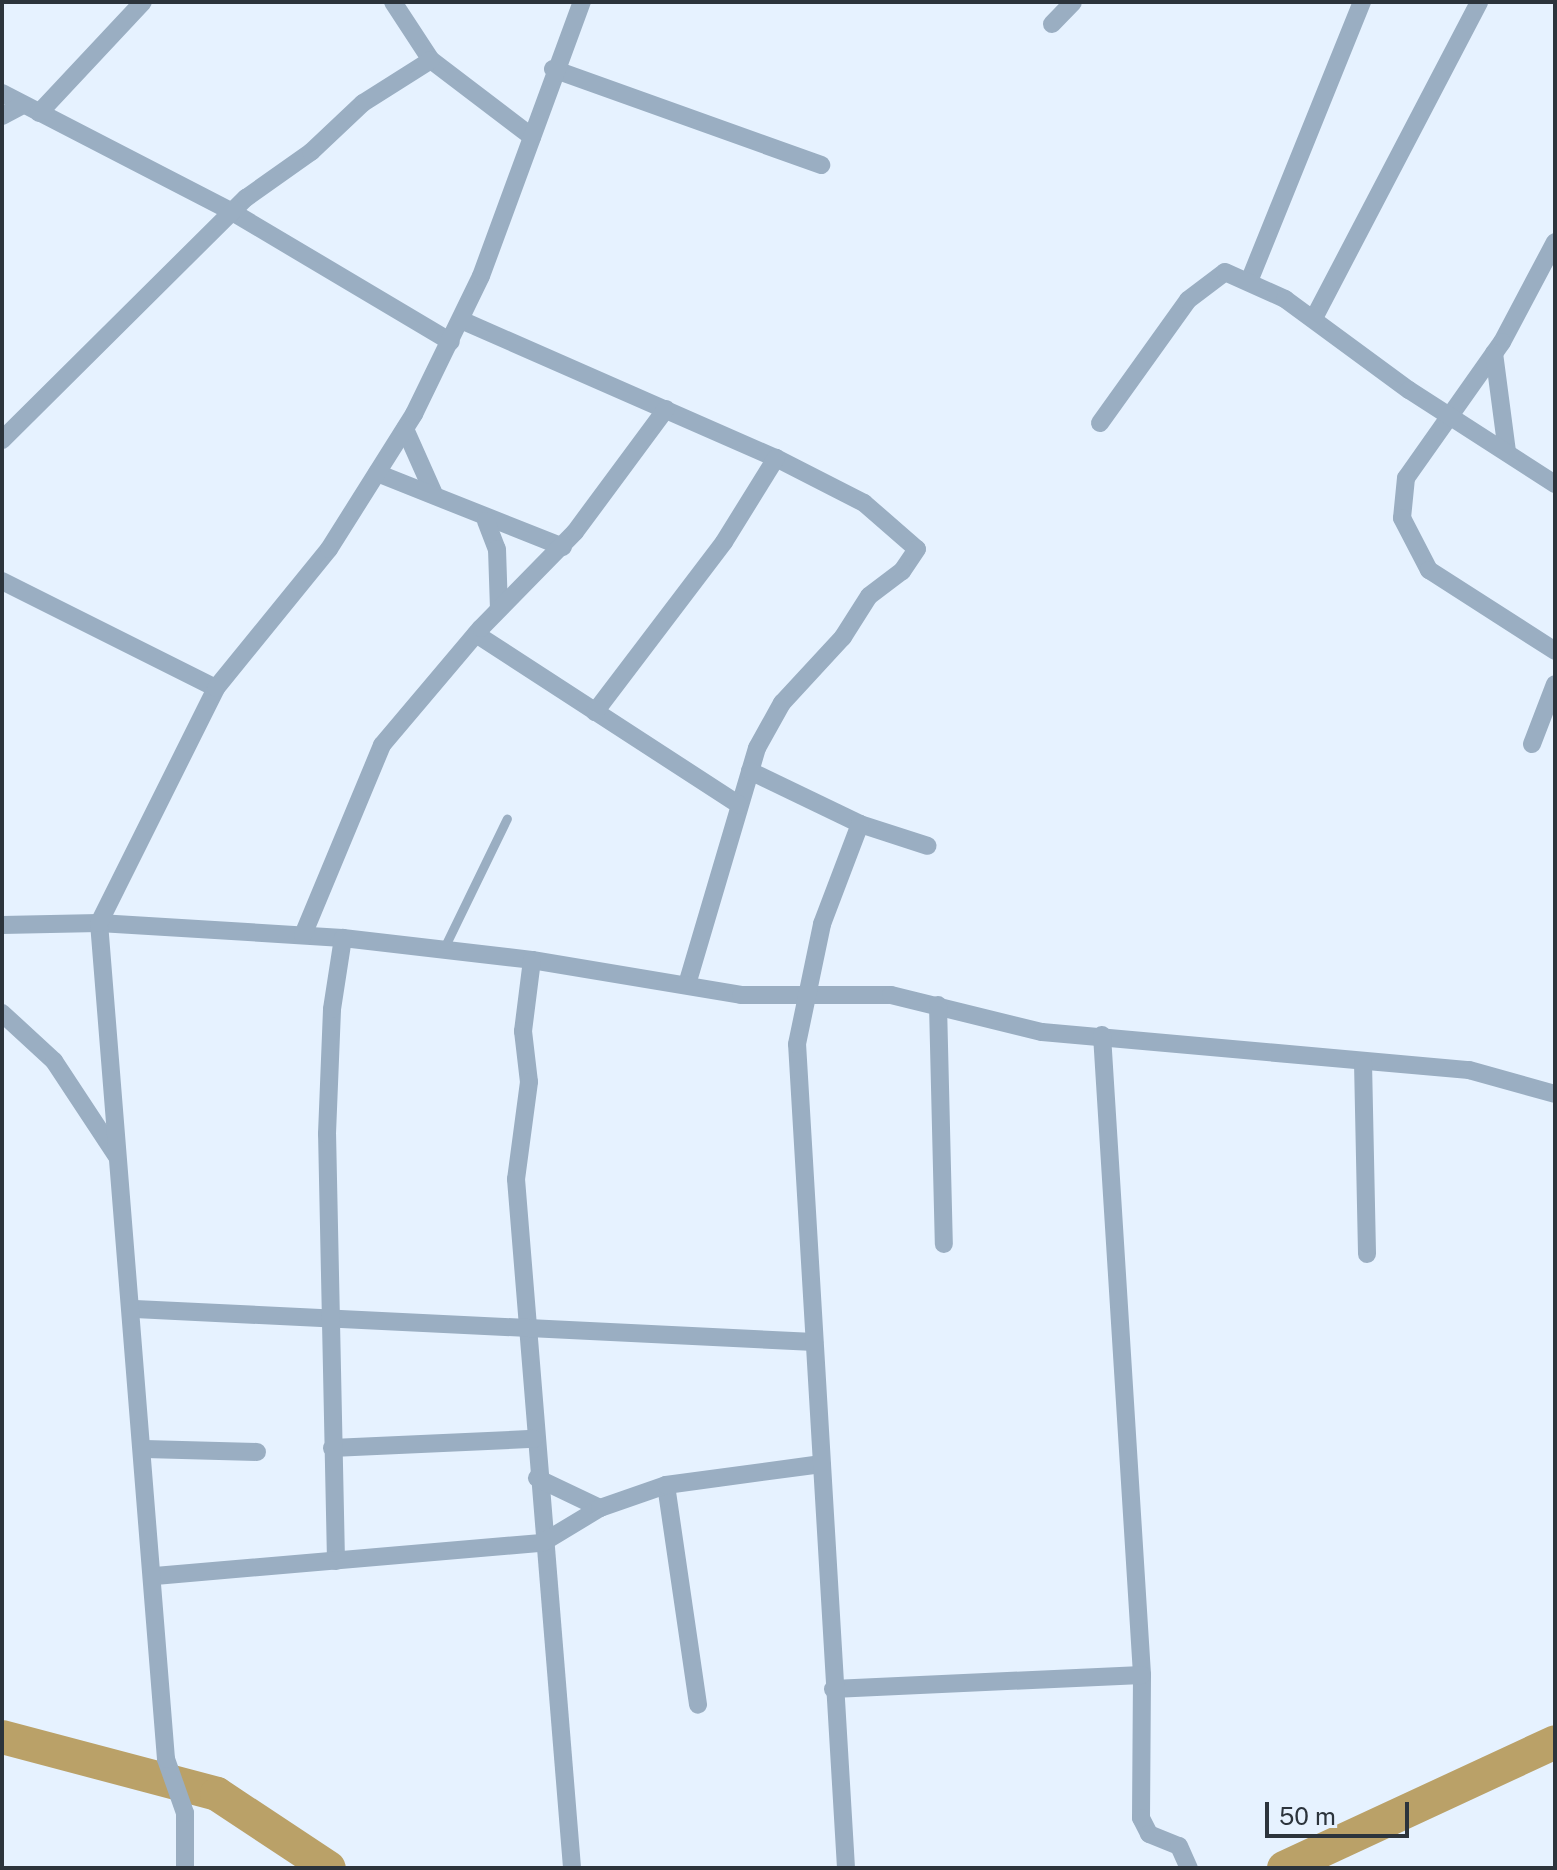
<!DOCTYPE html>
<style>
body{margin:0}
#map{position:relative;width:1557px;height:1870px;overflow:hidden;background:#e6f2ff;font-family:"Public Sans",sans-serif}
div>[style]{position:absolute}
.river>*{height:34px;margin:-17px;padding:0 17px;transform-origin:17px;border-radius:17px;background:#baa168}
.lane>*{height:9px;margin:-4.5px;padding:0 4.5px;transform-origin:4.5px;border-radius:4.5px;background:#9aaec2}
.street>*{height:18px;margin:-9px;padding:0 9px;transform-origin:9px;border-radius:9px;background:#9aaec2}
span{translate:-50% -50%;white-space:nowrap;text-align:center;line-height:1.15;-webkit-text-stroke:7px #e6f2ff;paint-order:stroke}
.frame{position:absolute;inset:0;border:4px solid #2c343c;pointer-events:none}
.scale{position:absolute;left:1265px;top:1802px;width:144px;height:36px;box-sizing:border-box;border:4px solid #2c343c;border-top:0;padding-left:10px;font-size:24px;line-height:28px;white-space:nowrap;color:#2c343c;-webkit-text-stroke:6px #e6f2ff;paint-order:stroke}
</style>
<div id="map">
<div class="river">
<div style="left:2px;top:1737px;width:222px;rotate:14.8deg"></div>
<div style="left:217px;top:1794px;width:134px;rotate:33.5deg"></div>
<div style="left:1284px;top:1868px;width:299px;rotate:-24.9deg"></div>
</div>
<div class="lane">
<div style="left:444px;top:948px;width:144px;rotate:-64.1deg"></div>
</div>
<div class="street">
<div style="left:393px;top:2px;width:69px;rotate:56.8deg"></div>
<div style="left:431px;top:60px;width:127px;rotate:37.3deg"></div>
<div style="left:1052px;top:24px;width:30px;rotate:-46deg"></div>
<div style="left:553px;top:69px;width:285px;rotate:19.7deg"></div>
<div style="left:2px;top:93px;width:261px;rotate:27.3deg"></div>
<div style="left:234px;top:213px;width:252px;rotate:30.7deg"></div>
<div style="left:39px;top:113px;width:152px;rotate:-46.9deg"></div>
<div style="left:2px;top:116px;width:24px;rotate:-28deg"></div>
<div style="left:1555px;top:242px;width:113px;rotate:117.9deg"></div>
<div style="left:1502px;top:342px;width:166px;rotate:125.2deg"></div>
<div style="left:1406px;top:478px;width:40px;rotate:95.7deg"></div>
<div style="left:1402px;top:518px;width:59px;rotate:62.6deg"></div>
<div style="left:1429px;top:570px;width:150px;rotate:32.7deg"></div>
<div style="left:1250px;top:279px;width:299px;rotate:-68deg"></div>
<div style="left:1314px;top:318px;width:356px;rotate:-62.4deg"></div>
<div style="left:461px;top:320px;width:344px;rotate:23.7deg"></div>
<div style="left:776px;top:458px;width:99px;rotate:27.1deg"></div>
<div style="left:864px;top:503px;width:70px;rotate:41deg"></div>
<div style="left:917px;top:549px;width:27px;rotate:124deg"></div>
<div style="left:902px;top:571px;width:41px;rotate:142.9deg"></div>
<div style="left:869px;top:596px;width:49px;rotate:122.4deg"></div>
<div style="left:843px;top:637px;width:90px;rotate:132.7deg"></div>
<div style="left:782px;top:703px;width:51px;rotate:119.1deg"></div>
<div style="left:757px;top:748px;width:246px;rotate:106.5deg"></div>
<div style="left:1494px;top:353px;width:100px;rotate:82.5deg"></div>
<div style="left:1100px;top:423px;width:151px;rotate:-54.4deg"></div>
<div style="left:1188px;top:300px;width:46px;rotate:-37.1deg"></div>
<div style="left:1225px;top:272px;width:66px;rotate:24.2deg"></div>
<div style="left:1285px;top:299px;width:154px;rotate:36.3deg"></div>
<div style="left:1409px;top:390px;width:174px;rotate:32.8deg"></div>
<div style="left:405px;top:429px;width:69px;rotate:66deg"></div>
<div style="left:2px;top:440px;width:344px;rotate:-44.8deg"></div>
<div style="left:246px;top:198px;width:80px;rotate:-35.3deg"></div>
<div style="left:311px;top:152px;width:71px;rotate:-43.3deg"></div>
<div style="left:363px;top:103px;width:80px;rotate:-32.3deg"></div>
<div style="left:377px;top:473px;width:200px;rotate:21.7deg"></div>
<div style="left:486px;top:521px;width:30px;rotate:69deg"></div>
<div style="left:497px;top:549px;width:60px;rotate:88.1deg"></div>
<div style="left:2px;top:581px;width:239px;rotate:26.6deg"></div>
<div style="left:476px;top:634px;width:314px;rotate:33deg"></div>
<div style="left:595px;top:712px;width:213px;rotate:-52.8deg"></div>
<div style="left:724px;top:542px;width:99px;rotate:-58.2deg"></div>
<div style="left:1532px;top:744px;width:64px;rotate:-69deg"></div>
<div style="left:750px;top:771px;width:122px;rotate:25.7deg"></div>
<div style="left:860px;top:824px;width:71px;rotate:17.9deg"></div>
<div style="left:2px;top:925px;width:97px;rotate:-1.2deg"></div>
<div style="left:99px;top:923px;width:244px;rotate:3.5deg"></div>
<div style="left:343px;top:938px;width:190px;rotate:6.6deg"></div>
<div style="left:532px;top:960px;width:212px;rotate:9.5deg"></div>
<div style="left:741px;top:995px;width:150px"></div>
<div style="left:891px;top:995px;width:155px;rotate:13.8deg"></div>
<div style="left:1042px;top:1032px;width:429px;rotate:5.1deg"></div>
<div style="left:1469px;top:1070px;width:89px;rotate:15.6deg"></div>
<div style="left:303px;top:935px;width:206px;rotate:-67.4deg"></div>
<div style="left:382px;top:745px;width:153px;rotate:-49.8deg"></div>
<div style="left:481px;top:628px;width:134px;rotate:-45.6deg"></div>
<div style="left:575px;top:532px;width:153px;rotate:-53.5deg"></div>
<div style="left:532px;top:960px;width:72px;rotate:97.2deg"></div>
<div style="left:523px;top:1031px;width:51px;rotate:83.3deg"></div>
<div style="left:529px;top:1082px;width:98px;rotate:97.6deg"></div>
<div style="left:516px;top:1179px;width:691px;rotate:85.35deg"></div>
<div style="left:938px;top:1005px;width:239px;rotate:88.6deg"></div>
<div style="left:2px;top:1013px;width:71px;rotate:42.7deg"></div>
<div style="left:54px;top:1061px;width:113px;rotate:56.6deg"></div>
<div style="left:1102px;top:1035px;width:641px;rotate:86.42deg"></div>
<div style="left:1142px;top:1675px;width:143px;rotate:90.4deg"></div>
<div style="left:1141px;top:1818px;width:18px;rotate:63deg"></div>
<div style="left:1149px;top:1834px;width:32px;rotate:22deg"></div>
<div style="left:1179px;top:1846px;width:24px;rotate:66deg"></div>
<div style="left:1363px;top:1062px;width:192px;rotate:88.8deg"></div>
<div style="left:135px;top:1309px;width:680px;rotate:2.78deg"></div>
<div style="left:332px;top:1448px;width:202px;rotate:-2.6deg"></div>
<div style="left:145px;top:1449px;width:112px;rotate:1.5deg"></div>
<div style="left:537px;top:1478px;width:70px;rotate:25.5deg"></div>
<div style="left:666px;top:1485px;width:222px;rotate:81.7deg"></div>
<div style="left:336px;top:1561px;width:427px;rotate:-91.2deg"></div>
<div style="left:327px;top:1134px;width:125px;rotate:-87.7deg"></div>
<div style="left:332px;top:1009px;width:72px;rotate:-81.2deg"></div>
<div style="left:155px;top:1576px;width:388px;rotate:-4.9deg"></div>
<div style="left:542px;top:1543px;width:68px;rotate:-31.1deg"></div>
<div style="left:600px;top:1508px;width:70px;rotate:-19.2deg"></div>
<div style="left:666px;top:1485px;width:157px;rotate:-7.7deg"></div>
<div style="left:833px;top:1689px;width:309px;rotate:-2.6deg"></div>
<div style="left:185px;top:1868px;width:55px;rotate:-90deg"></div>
<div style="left:185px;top:1813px;width:57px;rotate:-109.4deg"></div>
<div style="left:166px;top:1759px;width:839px;rotate:-94.58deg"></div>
<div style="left:99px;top:923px;width:263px;rotate:-63.5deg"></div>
<div style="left:216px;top:688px;width:179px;rotate:-50.9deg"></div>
<div style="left:329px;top:549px;width:160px;rotate:-57.8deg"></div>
<div style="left:414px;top:414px;width:153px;rotate:-64.1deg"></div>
<div style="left:481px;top:276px;width:292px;rotate:-69.8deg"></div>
<div style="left:846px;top:1868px;width:825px;rotate:-93.4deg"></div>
<div style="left:797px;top:1044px;width:123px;rotate:-78.2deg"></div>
<div style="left:822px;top:924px;width:107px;rotate:-69.2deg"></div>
</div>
<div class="frame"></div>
<div class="scale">50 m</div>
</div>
